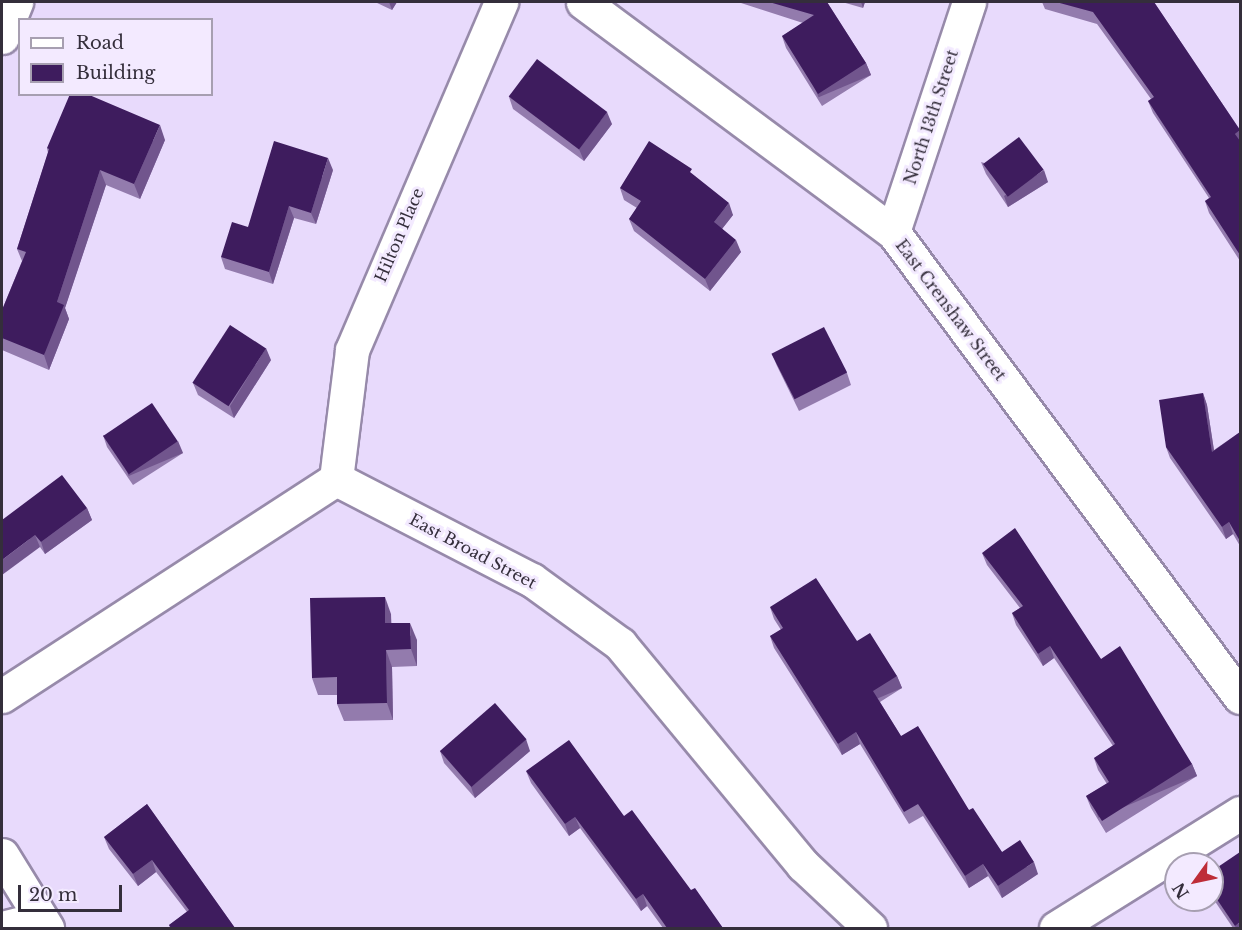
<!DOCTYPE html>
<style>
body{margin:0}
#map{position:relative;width:1242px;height:930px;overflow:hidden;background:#e8dafc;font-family:"Libre Baskerville",serif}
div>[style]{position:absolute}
.roads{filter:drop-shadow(2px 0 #978aaa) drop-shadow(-2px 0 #978aaa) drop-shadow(0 2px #978aaa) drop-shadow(0 -2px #978aaa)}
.street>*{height:33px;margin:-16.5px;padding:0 16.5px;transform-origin:16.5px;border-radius:16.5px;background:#fff}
.wall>*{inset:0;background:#937bad}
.shaded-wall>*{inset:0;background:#71558d;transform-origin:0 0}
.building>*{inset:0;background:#3e1c5e;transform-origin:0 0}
span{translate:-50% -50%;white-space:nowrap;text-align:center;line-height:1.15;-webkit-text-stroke:6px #f3eaff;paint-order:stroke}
.street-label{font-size:16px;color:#342e3b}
.frame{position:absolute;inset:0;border:3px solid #342e3b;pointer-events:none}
.legend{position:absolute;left:18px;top:18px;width:195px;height:78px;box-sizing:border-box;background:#f3eaff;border:2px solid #a79fb1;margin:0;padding:8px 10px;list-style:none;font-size:18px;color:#342e3b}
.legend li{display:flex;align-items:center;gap:12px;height:30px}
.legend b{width:30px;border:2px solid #a79fb1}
.north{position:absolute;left:1164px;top:852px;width:60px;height:60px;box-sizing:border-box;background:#f3eaff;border:2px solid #a79fb1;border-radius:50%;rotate:237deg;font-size:16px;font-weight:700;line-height:24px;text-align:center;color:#342e3b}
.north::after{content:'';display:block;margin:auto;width:21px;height:27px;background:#be2d38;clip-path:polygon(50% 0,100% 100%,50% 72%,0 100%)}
.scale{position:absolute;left:18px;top:885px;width:104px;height:27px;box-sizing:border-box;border:3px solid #342e3b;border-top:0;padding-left:8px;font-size:18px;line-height:21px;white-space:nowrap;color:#342e3b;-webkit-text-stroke:4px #f3eaff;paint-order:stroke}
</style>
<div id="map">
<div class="roads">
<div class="street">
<div style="left:583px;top:2px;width:386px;rotate:36.6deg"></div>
<div style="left:893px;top:232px;width:580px;rotate:53.27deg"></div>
<div style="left:2px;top:37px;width:38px;rotate:-68deg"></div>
<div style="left:893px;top:232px;width:242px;rotate:-71.7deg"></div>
<div style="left:336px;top:479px;width:130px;rotate:-82.9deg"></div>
<div style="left:352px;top:350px;width:379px;rotate:-66.8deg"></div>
<div style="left:2px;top:696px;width:398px;rotate:-33deg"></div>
<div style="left:336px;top:479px;width:220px;rotate:27.3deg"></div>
<div style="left:532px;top:580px;width:109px;rotate:36deg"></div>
<div style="left:620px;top:644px;width:287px;rotate:50.4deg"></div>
<div style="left:803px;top:865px;width:92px;rotate:43.2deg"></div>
<div style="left:2px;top:855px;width:86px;rotate:58.3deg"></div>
<div style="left:2px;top:928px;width:37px;rotate:-14deg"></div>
<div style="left:1056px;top:928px;width:217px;rotate:-32deg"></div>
</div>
</div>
<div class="wall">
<div style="clip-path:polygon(375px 2px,397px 2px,392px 10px)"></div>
<div style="clip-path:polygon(740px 2px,827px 2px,866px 63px,871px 75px,822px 106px,786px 48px,782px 36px,803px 23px,741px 3px)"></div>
<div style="clip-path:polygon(842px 2px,865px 2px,863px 8px)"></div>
<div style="clip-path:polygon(1042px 2px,1154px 2px,1240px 130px,1240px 261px,1209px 213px,1205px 201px,1209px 198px,1153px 113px,1148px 101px,1151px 99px,1097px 24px,1045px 9px)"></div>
<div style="clip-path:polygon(509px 97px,612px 124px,584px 161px,513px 109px)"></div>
<div style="clip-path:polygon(165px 140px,140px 199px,106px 185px,65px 308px,69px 319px,49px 370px,2px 350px,2px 310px,22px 261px,17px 249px,48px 153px,47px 148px)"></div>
<div style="clip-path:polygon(981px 162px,1048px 182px,1008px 207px,986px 174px)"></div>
<div style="clip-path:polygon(333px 170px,316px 224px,294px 218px,273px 284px,225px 269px,221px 257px,248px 227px)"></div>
<div style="clip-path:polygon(694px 176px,733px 215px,722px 229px,741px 252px,710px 291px,634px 231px,629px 219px,637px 208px,624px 200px,620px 188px)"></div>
<div style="clip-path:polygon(772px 354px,847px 373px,851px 385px,799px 411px,777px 366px)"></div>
<div style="clip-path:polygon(271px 360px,234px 418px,198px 395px,193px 383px)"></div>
<div style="clip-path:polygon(1203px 393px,1207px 405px,1214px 450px,1240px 432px,1240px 546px,1233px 534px,1226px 539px,1170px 458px,1166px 447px)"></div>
<div style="clip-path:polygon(103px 435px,183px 453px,133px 485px,107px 447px)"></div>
<div style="clip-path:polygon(87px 508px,92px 520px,45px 554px,40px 547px,2px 520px)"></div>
<div style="clip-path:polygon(982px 553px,1101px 659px,1192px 764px,1197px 776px,1106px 833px,1091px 808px,1086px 796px,1107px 784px,1098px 770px,1094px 758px,1113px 746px,1054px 658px,1043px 666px,1016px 625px,1012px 613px,1020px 608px,987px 565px)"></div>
<div style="clip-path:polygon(770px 607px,857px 641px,897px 676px,902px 688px,880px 702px,901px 736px,969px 810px,1002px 852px,1038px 874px,1002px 898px,988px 876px,969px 888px,923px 816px,909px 824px,860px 744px,842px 755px,774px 648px,770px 636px,781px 630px,774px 619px)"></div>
<div style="clip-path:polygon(391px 614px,391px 623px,417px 640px,417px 666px,392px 667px,393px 720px,344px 721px,337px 704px,337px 695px,318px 695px,312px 678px)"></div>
<div style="clip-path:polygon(440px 751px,530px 751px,475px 798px,444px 763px)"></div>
<div style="clip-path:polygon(526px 771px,624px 816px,723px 928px,663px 928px,647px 906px,641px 911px,580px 828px,569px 836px,531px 783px)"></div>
<div style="clip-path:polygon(147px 804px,235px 928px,170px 928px,169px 925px,187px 912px,156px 872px,138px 886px,109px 849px,104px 837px)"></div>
<div style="clip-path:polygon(1212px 871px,1240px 928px,1233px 928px,1212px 897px)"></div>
</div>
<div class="shaded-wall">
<div style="clip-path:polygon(389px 2px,397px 2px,392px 10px)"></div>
<div style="clip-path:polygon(861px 2px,865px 2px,863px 8px)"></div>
<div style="left:866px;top:63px;width:13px;height:57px;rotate:67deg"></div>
<div style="clip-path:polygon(607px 112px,612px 124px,584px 161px,579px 149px)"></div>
<div style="clip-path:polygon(160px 125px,165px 140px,140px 199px,134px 184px)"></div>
<div style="clip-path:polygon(1240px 130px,1240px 145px,1235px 134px)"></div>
<div style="clip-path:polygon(328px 158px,333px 170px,316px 224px,311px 213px)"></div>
<div style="clip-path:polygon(100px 170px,106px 185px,65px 308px,69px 319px,49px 370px,44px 355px,57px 302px)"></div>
<div style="clip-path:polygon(1044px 170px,1048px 182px,1008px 207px,1004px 196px)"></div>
<div style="clip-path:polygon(729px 203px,733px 215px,718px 234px,714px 222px)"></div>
<div style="clip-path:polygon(289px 206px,294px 218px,273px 284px,269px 272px)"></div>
<div style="clip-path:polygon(736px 240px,741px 252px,710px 291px,705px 279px)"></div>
<div style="clip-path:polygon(266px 348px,271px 360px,234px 418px,230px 406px)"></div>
<div style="clip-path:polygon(1203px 393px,1207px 405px,1216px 464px,1212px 452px)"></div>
<div style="left:178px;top:441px;width:13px;height:59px;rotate:67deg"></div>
<div style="clip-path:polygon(87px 508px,92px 520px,45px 554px,41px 542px)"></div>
<div style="clip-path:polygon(1229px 522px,1233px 534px,1226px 539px,1222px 527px)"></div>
<div style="clip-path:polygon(35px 535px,40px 547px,2px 575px,2px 560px)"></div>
<div style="clip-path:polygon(385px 597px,391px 614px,392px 640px,385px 623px)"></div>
<div style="clip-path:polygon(410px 623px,417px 640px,417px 666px,411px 649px)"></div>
<div style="clip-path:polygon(1050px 646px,1054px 658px,1043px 666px,1038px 654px)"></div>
<div style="clip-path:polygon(386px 650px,392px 667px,393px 720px,387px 703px)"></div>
<div style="left:897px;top:676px;width:13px;height:28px;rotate:67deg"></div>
<div style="clip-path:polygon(856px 732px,860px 744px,842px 755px,838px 744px)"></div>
<div style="clip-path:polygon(526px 739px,530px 751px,475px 798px,471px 787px)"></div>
<div style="left:1192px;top:764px;width:13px;height:107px;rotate:67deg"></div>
<div style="clip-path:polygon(575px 817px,580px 828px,569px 836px,565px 824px)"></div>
<div style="clip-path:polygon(152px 860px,156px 872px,138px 886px,133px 874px)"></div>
<div style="clip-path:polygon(1034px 862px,1038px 874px,1002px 898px,998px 886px)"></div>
<div style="clip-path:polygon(983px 864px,988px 876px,969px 888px,965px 876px)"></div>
<div style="clip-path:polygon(643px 894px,647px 906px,641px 911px,636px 899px)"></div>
<div style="clip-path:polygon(1240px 922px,1240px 928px,1236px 928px,1235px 926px)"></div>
</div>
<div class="building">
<div style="clip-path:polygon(769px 2px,827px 2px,866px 63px,818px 94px,782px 36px,814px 15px)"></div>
<div style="clip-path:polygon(1056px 2px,1154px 2px,1240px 130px,1235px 134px,1240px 141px,1240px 255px,1205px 201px,1211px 197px,1148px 101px,1154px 97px,1093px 12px)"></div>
<div style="left:537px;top:59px;width:88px;height:47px;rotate:37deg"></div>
<div style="clip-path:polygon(70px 94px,87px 94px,160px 125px,134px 184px,100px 170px,57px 302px,64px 305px,44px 355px,2px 338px,2px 310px,26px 252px,17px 249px,49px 149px,47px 148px)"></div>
<div style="left:1019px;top:137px;width:41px;height:45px;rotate:53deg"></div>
<div style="clip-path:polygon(274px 141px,328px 158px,311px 213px,289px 206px,269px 272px,221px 257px,232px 222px,248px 227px)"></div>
<div style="clip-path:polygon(649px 141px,692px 169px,690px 172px,729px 203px,714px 222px,736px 240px,705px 279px,629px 219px,641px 201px,620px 188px)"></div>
<div style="left:230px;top:325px;width:43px;height:69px;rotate:33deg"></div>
<div style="left:824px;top:327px;width:51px;height:59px;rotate:63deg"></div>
<div style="clip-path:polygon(1203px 393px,1212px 452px,1240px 432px,1240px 541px,1229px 522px,1222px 527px,1166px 447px,1159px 400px)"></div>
<div style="left:152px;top:403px;width:46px;height:59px;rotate:56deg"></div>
<div style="clip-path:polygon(62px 475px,87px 508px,41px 542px,35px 535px,2px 560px,2px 520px)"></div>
<div style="clip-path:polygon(1015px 528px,1101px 659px,1120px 646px,1192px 764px,1102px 821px,1086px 796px,1109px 782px,1094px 758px,1115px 744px,1050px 646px,1038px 654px,1012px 613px,1023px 606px,982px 553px)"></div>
<div style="clip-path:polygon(816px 578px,857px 641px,870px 633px,897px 676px,873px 691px,901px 736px,918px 726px,969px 810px,973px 808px,1002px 852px,1020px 840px,1034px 862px,998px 886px,983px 864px,965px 876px,918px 804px,904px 812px,856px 732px,838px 744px,770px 636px,783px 628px,770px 607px)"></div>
<div style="clip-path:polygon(385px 597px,385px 623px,410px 623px,411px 649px,386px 650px,387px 703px,337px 704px,337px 677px,312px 678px,310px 598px)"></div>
<div style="left:495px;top:703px;width:48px;height:73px;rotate:49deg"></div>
<div style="clip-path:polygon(569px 740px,624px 816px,632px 810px,691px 890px,695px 888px,723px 928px,667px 928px,643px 894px,636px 899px,575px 817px,565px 824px,526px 771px)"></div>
<div style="clip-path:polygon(147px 804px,235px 928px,171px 928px,169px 925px,189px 910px,152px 860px,133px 874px,104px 837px)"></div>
<div style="clip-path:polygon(1240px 852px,1240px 922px,1235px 926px,1212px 892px,1212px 871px)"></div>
</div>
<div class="street-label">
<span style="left:931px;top:117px;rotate:-72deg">North 13th Street</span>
<span style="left:399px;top:235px;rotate:-67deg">Hilton Place</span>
<span style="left:951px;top:310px;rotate:53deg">East Crenshaw Street</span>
<span style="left:473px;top:551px;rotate:28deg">East Broad Street</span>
</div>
<div class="frame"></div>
<ul class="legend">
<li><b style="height:8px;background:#fff"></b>Road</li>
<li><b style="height:16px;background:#3e1c5e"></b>Building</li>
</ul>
<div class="north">N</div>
<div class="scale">20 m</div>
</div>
